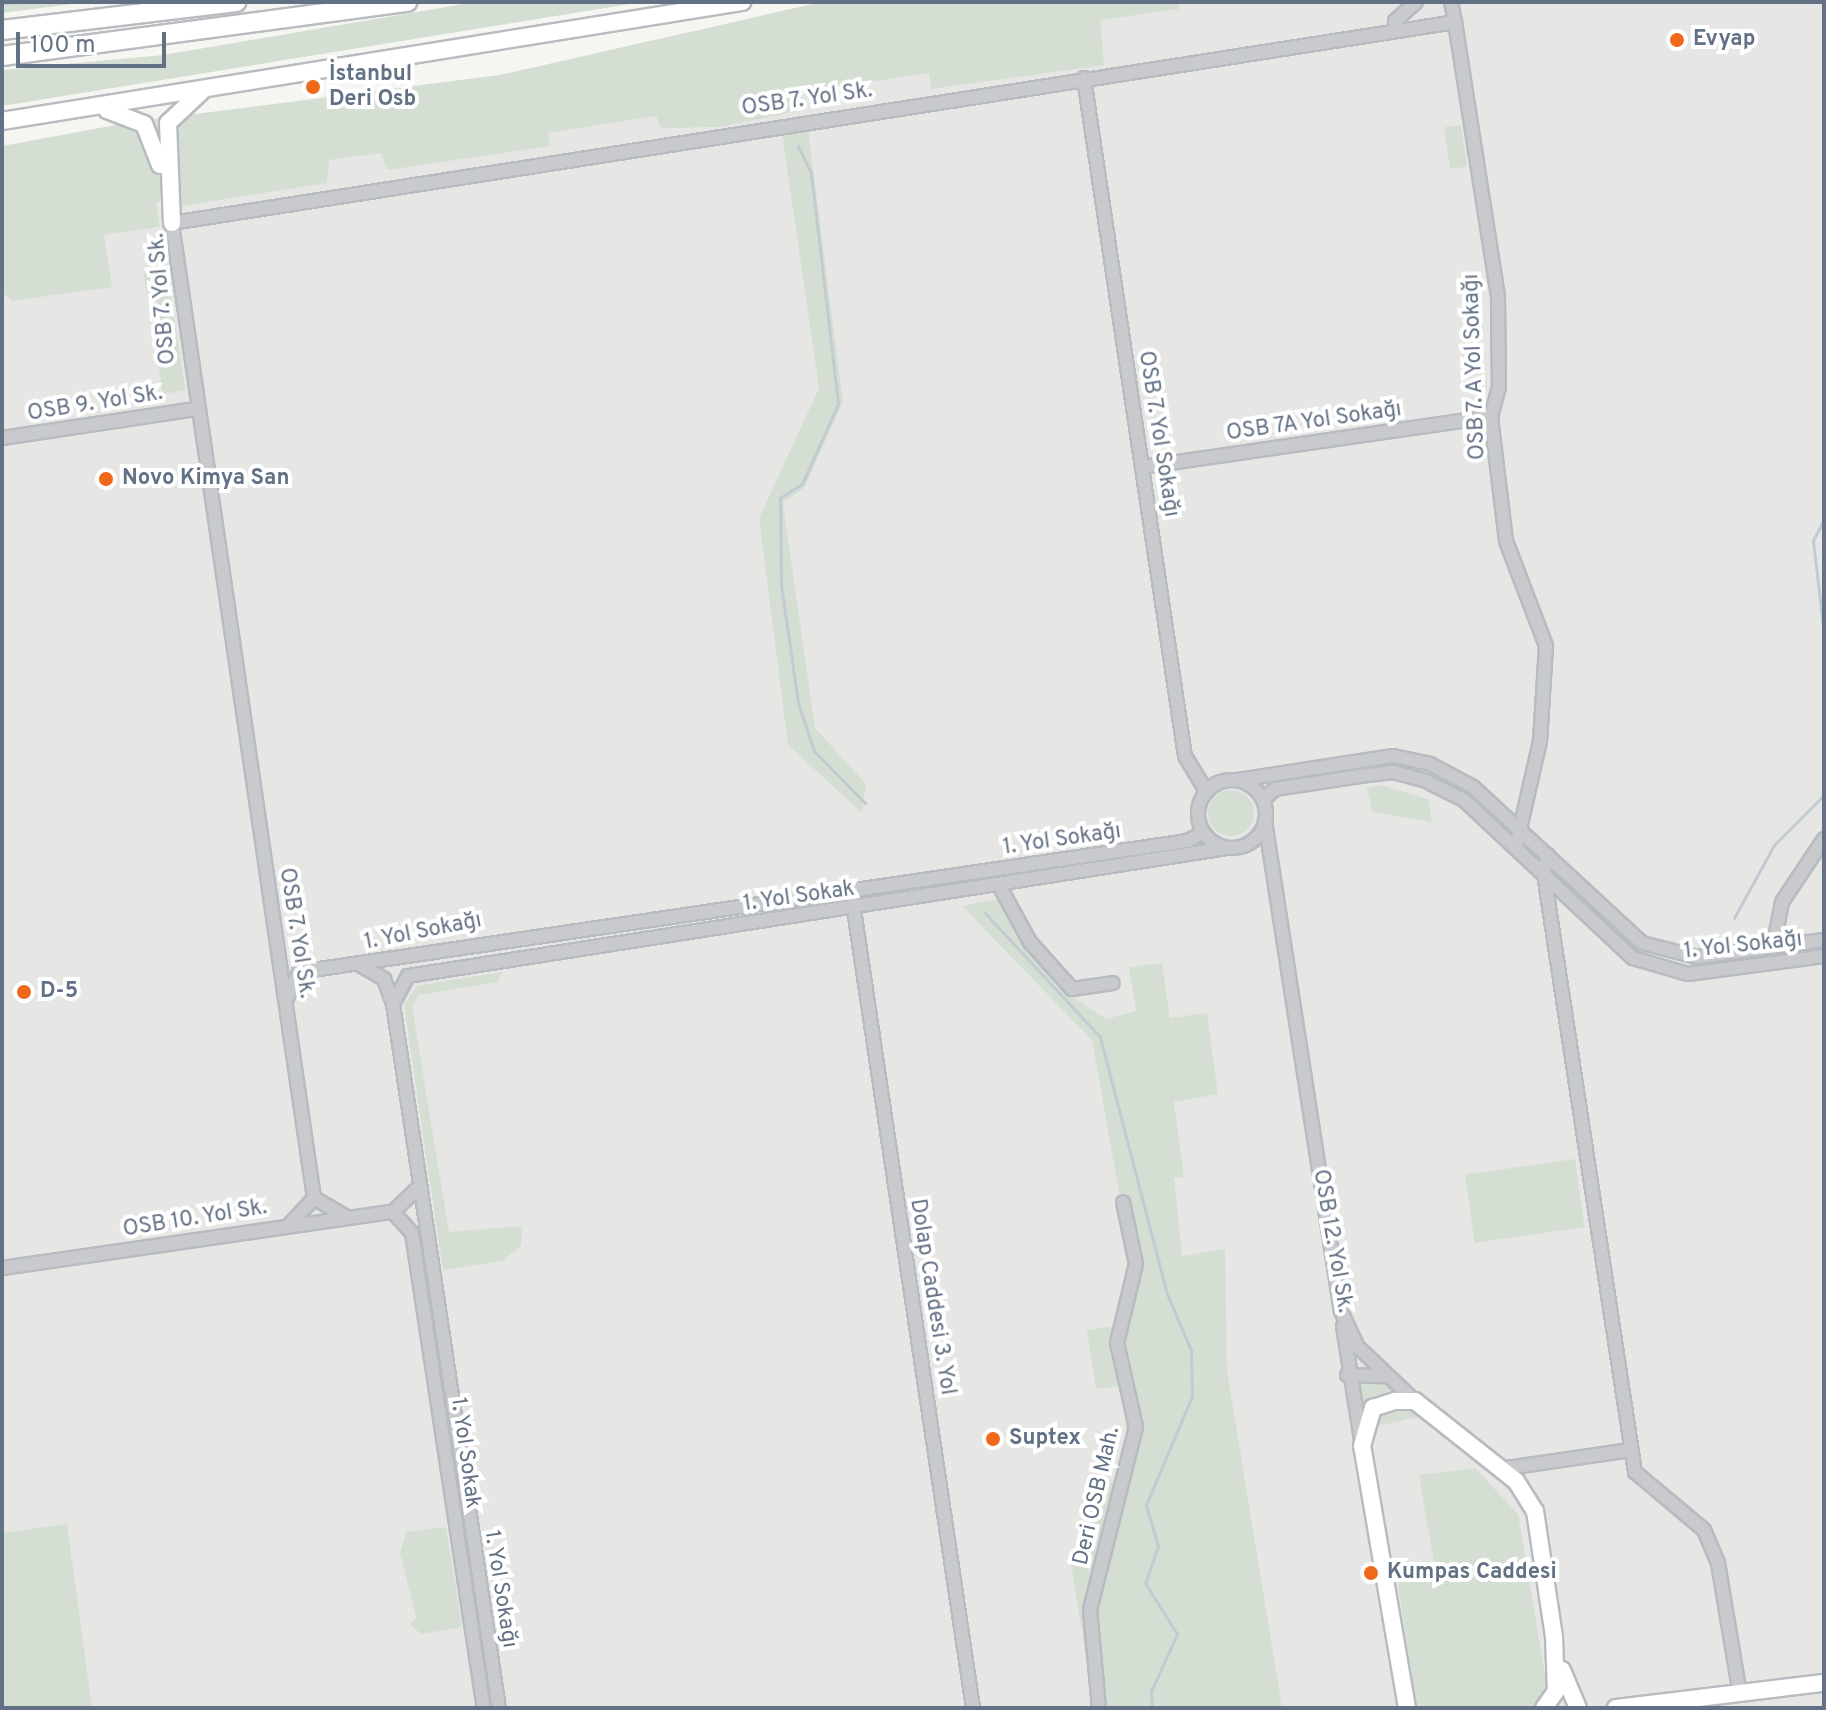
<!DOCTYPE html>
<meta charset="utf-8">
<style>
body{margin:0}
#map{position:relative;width:1826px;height:1710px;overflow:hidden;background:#f5f6f2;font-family:Overpass,sans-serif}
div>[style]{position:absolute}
.built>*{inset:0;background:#e6e7e5}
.green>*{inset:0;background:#d5ded3;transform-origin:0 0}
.round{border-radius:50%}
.stream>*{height:3px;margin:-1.5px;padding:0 1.5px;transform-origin:1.5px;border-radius:1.5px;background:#c3cbd2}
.roads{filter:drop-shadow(2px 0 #b8bbc0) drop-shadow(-2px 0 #b8bbc0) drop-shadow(0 2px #b8bbc0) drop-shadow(0 -2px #b8bbc0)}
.minor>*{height:12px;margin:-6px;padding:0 6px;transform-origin:6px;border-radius:6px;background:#c8cace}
.minor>.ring{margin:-6px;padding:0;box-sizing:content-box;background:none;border:12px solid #c8cace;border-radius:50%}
.major>*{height:16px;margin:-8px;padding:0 8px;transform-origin:8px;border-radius:8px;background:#fff}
.highway>*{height:18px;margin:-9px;padding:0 9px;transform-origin:9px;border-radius:9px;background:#fff}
.dots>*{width:22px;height:22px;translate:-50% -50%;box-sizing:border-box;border:4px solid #fff;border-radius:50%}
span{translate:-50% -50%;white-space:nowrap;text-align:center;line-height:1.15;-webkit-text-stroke:8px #fff;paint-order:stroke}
.poi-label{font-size:22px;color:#637185;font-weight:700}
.left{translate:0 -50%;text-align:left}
.street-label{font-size:22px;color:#637185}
.frame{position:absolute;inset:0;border:4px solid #637185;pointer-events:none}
.scale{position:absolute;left:16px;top:32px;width:150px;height:36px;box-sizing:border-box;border:4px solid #637185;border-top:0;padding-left:10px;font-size:24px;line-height:28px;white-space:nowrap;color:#637185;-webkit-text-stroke:6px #fff;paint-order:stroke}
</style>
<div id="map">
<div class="built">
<div style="clip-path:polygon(822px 2px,1824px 2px,1824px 1708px,2px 1708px,2px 262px,130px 152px,319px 99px,500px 75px)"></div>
</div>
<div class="green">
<div style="clip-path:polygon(2px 2px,88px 2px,2px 13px)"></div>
<div style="clip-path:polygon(476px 2px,642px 2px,2px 106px,2px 70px,163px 55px)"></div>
<div style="clip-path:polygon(822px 2px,1179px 2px,1179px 9px,1100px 20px,1104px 65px,931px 89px,929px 73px,802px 92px,803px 110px,719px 127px,661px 128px,656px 116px,548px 133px,550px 146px,387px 170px,381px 153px,329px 160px,327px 183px,182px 206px,180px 196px,156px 202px,160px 227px,104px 235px,112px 287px,11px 301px,2px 291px,2px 146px,132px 122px,500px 75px)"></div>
<div style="left:1461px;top:125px;width:42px;height:17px;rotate:82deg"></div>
<div style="clip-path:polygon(808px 130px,843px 402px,804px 488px,783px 503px,815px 728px,866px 784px,862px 813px,788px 745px,759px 518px,819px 388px,782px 134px)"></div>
<div style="left:166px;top:267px;width:125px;height:23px;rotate:81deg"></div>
<div style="clip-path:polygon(1380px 785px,1428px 799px,1432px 822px,1372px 812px,1367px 788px)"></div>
<div class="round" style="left:1208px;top:790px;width:46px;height:46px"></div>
<div style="clip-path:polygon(998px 899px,1057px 987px,1106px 1019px,1136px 1011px,1129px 967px,1162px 963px,1170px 1018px,1207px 1013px,1218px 1094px,1174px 1102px,1184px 1177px,1174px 1178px,1182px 1256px,1225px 1249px,1227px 1370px,1282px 1708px,1094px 1708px,1071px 1563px,1090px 1548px,1081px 1499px,1109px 1486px,1130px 1457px,1120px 1386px,1096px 1389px,1087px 1330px,1115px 1326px,1133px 1271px,1092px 1040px,962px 906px)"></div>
<div style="clip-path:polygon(502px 972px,498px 982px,419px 995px,412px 1007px,449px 1232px,522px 1226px,521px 1245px,503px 1261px,443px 1270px,404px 1005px,417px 986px)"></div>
<div style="left:1575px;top:1159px;width:69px;height:111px;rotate:82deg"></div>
<div style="clip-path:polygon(1361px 1374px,1392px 1389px,1369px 1401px,1359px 1416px,1354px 1389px)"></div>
<div style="clip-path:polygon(1409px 1406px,1424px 1416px,1372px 1427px,1383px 1408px)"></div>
<div style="clip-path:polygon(1475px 1468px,1518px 1514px,1548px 1693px,1543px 1706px,1416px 1708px,1397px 1576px,1435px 1569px,1419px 1475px)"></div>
<div style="clip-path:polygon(67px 1524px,92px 1708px,2px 1708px,2px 1533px)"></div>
<div style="clip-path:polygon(446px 1527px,462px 1627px,421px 1634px,410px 1624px,416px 1617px,400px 1553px,406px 1532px)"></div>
</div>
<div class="stream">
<div style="left:2px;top:3px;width:16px;rotate:-4deg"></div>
<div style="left:798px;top:146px;width:30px;rotate:64deg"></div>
<div style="left:811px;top:173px;width:233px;rotate:83.3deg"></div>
<div style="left:838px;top:404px;width:88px;rotate:114.2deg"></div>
<div style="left:802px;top:484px;width:26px;rotate:148deg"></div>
<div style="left:780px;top:498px;width:87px;rotate:89.3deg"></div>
<div style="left:781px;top:585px;width:119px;rotate:81.8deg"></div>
<div style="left:798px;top:703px;width:51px;rotate:71.6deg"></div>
<div style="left:814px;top:751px;width:73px;rotate:45.6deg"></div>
<div style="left:1824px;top:519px;width:25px;rotate:117deg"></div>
<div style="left:1813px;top:541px;width:94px;rotate:83.3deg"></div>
<div style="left:984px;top:912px;width:171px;rotate:47.1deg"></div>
<div style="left:1100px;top:1037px;width:266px;rotate:75.4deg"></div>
<div style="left:1167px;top:1294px;width:61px;rotate:66.8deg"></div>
<div style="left:1191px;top:1350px;width:46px;rotate:88.8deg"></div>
<div style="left:1192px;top:1396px;width:118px;rotate:112.9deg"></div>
<div style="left:1146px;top:1505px;width:43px;rotate:73.7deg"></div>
<div style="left:1158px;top:1546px;width:39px;rotate:109deg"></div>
<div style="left:1145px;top:1583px;width:60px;rotate:57.9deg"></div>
<div style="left:1177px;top:1634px;width:63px;rotate:114.5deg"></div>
<div style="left:1151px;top:1691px;width:17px;rotate:87deg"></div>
<div style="left:1734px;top:918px;width:83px;rotate:-61.3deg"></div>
<div style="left:1774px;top:845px;width:71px;rotate:-45deg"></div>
</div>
<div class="roads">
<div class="minor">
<div style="left:1455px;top:22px;width:278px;rotate:81.1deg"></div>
<div style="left:1498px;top:297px;width:90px;rotate:89.4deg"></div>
<div style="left:1499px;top:387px;width:31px;rotate:105deg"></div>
<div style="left:1491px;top:417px;width:125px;rotate:83.1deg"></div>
<div style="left:1506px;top:541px;width:112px;rotate:69.1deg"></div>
<div style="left:1546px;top:646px;width:95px;rotate:93.6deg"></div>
<div style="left:1540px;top:741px;width:109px;rotate:102.8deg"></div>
<div style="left:1396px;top:30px;width:9px;rotate:-96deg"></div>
<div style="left:1395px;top:21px;width:28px;rotate:-42deg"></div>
<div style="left:1084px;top:78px;width:685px;rotate:81.53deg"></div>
<div style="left:1185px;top:756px;width:41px;rotate:59deg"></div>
<div style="left:2px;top:438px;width:195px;rotate:-8.5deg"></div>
<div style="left:1142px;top:467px;width:353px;rotate:-8.2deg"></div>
<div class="ring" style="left:1198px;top:780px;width:56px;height:56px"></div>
<div style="left:1238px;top:780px;width:157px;rotate:-8.8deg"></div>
<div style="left:1393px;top:756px;width:38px;rotate:12deg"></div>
<div style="left:1430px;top:764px;width:49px;rotate:28.1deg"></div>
<div style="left:1473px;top:787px;width:230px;rotate:42.7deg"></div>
<div style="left:1642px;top:943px;width:57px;rotate:14.3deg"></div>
<div style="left:1697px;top:957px;width:128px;rotate:-7.6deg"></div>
<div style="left:1263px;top:800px;width:16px;rotate:-43deg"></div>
<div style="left:1275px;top:789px;width:86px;rotate:-8.7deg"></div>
<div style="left:1360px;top:776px;width:33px;rotate:-7deg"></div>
<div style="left:1393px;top:772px;width:34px;rotate:15deg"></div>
<div style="left:1426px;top:781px;width:42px;rotate:26.6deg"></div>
<div style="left:1464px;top:800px;width:231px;rotate:43.1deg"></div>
<div style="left:1633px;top:958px;width:57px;rotate:16.2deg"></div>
<div style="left:1688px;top:974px;width:137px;rotate:-7.5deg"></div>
<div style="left:1265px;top:821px;width:496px;rotate:81.2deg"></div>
<div style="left:1341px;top:1311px;width:40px;rotate:65deg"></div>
<div style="left:1358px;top:1347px;width:79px;rotate:43.5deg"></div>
<div style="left:1548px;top:855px;width:19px;rotate:102deg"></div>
<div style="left:1544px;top:874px;width:605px;rotate:81.35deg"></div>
<div style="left:1635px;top:1472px;width:90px;rotate:40deg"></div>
<div style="left:1704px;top:1530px;width:36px;rotate:67deg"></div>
<div style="left:1718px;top:1563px;width:133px;rotate:80.5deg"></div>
<div style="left:1000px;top:887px;width:63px;rotate:61.4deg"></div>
<div style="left:1030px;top:942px;width:63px;rotate:48.2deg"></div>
<div style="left:1072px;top:989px;width:41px;rotate:-8.3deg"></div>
<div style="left:853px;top:903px;width:814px;rotate:81.52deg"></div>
<div style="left:1773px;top:948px;width:47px;rotate:-78.9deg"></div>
<div style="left:1782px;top:902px;width:76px;rotate:-56.3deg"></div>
<div style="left:360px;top:965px;width:28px;rotate:30deg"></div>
<div style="left:384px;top:979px;width:27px;rotate:70deg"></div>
<div style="left:393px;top:1004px;width:712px;rotate:81.44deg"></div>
<div style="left:287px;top:998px;width:29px;rotate:-65deg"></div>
<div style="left:299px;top:972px;width:898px;rotate:-8.39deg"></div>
<div style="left:1187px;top:841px;width:18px;rotate:-27deg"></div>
<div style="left:393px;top:1004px;width:32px;rotate:-62deg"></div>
<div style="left:408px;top:976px;width:829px;rotate:-8.88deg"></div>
<div style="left:393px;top:1212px;width:28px;rotate:48deg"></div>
<div style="left:412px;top:1233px;width:480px;rotate:81.4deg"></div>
<div style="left:345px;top:1216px;width:36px;rotate:-150deg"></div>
<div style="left:314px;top:1198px;width:985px;rotate:-98.29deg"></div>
<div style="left:172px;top:223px;width:1299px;rotate:-8.9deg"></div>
<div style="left:1455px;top:22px;width:20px;rotate:-101deg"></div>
<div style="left:289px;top:1225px;width:37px;rotate:-47deg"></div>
<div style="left:2px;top:1268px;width:395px;rotate:-8.2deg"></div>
<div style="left:393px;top:1212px;width:37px;rotate:-44deg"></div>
<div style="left:1343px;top:1326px;width:121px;rotate:81deg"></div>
<div style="left:1347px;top:1375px;width:35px;rotate:2deg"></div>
<div style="left:1500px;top:1469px;width:132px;rotate:-8.3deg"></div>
<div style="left:1099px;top:1708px;width:98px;rotate:-95.2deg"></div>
<div style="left:1090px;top:1610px;width:189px;rotate:-75.9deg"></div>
<div style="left:1136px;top:1427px;width:86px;rotate:-102.7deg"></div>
<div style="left:1117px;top:1343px;width:81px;rotate:-76.5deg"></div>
<div style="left:1136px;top:1264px;width:63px;rotate:-101.8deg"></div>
</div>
<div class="major">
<div style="left:107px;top:110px;width:40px;rotate:21deg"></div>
<div style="left:144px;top:124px;width:44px;rotate:68.7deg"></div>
<div style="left:2px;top:121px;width:750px;rotate:-9.14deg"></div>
<div style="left:172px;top:223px;width:100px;rotate:-92.3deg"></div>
<div style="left:168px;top:123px;width:45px;rotate:-43.2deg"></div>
<div style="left:1562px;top:1670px;width:41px;rotate:67.2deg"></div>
<div style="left:1407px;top:1708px;width:266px;rotate:-99.7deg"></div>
<div style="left:1362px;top:1446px;width:40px;rotate:-74deg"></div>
<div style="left:1373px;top:1408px;width:23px;rotate:-18deg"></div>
<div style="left:1395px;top:1401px;width:20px"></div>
<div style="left:1415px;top:1401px;width:129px;rotate:38.4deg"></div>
<div style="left:1516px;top:1481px;width:36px;rotate:58deg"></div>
<div style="left:1535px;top:1511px;width:127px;rotate:81.4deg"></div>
<div style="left:1554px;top:1637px;width:54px;rotate:87.9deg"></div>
<div style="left:1556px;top:1691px;width:21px;rotate:125deg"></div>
<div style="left:1616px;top:1708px;width:209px;rotate:-6.9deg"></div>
</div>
<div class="highway">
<div style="left:2px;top:30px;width:236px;rotate:-6.8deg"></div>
<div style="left:2px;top:56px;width:409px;rotate:-7.6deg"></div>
</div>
</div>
<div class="dots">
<div style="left:1677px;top:40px;background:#ee691a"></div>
<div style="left:313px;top:87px;background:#ee691a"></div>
<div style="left:106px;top:479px;background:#ee691a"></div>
<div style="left:24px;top:992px;background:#ee691a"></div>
<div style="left:993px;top:1439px;background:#ee691a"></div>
<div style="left:1371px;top:1573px;background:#ee691a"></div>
</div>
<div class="poi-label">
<span class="left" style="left:1693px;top:40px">Evyap</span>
<span class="left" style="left:329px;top:87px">İstanbul<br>Deri Osb</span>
<span class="left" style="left:122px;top:479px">Novo Kimya San</span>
<span class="left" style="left:40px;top:992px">D-5</span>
<span class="left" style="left:1009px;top:1439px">Suptex</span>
<span class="left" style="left:1387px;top:1573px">Kumpas Caddesi</span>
</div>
<div class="street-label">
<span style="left:807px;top:100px;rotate:-8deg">OSB 7. Yol Sk.</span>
<span style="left:163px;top:299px;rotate:-95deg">OSB 7. Yol Sk.</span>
<span style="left:1475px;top:367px;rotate:-92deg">OSB 7. A Yol Sokağı</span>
<span style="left:95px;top:404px;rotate:-9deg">OSB 9. Yol Sk.</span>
<span style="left:1314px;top:422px;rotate:-8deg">OSB 7A Yol Sokağı</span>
<span style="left:1158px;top:434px;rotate:81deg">OSB 7. Yol Sokağı</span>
<span style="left:1062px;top:840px;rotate:-8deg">1. Yol Sokağı</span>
<span style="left:799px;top:897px;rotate:-8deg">1. Yol Sokak</span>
<span style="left:423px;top:932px;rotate:-11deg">1. Yol Sokağı</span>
<span style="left:296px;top:933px;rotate:81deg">OSB 7. Yol Sk.</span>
<span style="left:1743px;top:946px;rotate:-6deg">1. Yol Sokağı</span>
<span style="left:195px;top:1219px;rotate:-9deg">OSB 10. Yol Sk.</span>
<span style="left:1332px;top:1241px;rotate:80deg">OSB 12. Yol Sk.</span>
<span style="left:932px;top:1297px;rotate:81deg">Dolap Caddesi 3. Yol</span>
<span style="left:465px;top:1453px;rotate:82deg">1. Yol Sokak</span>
<span style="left:1097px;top:1496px;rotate:-77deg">Deri OSB Mah.</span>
<span style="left:500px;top:1589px;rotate:81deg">1. Yol Sokağı</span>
</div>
<div class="frame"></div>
<div class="scale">100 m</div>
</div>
